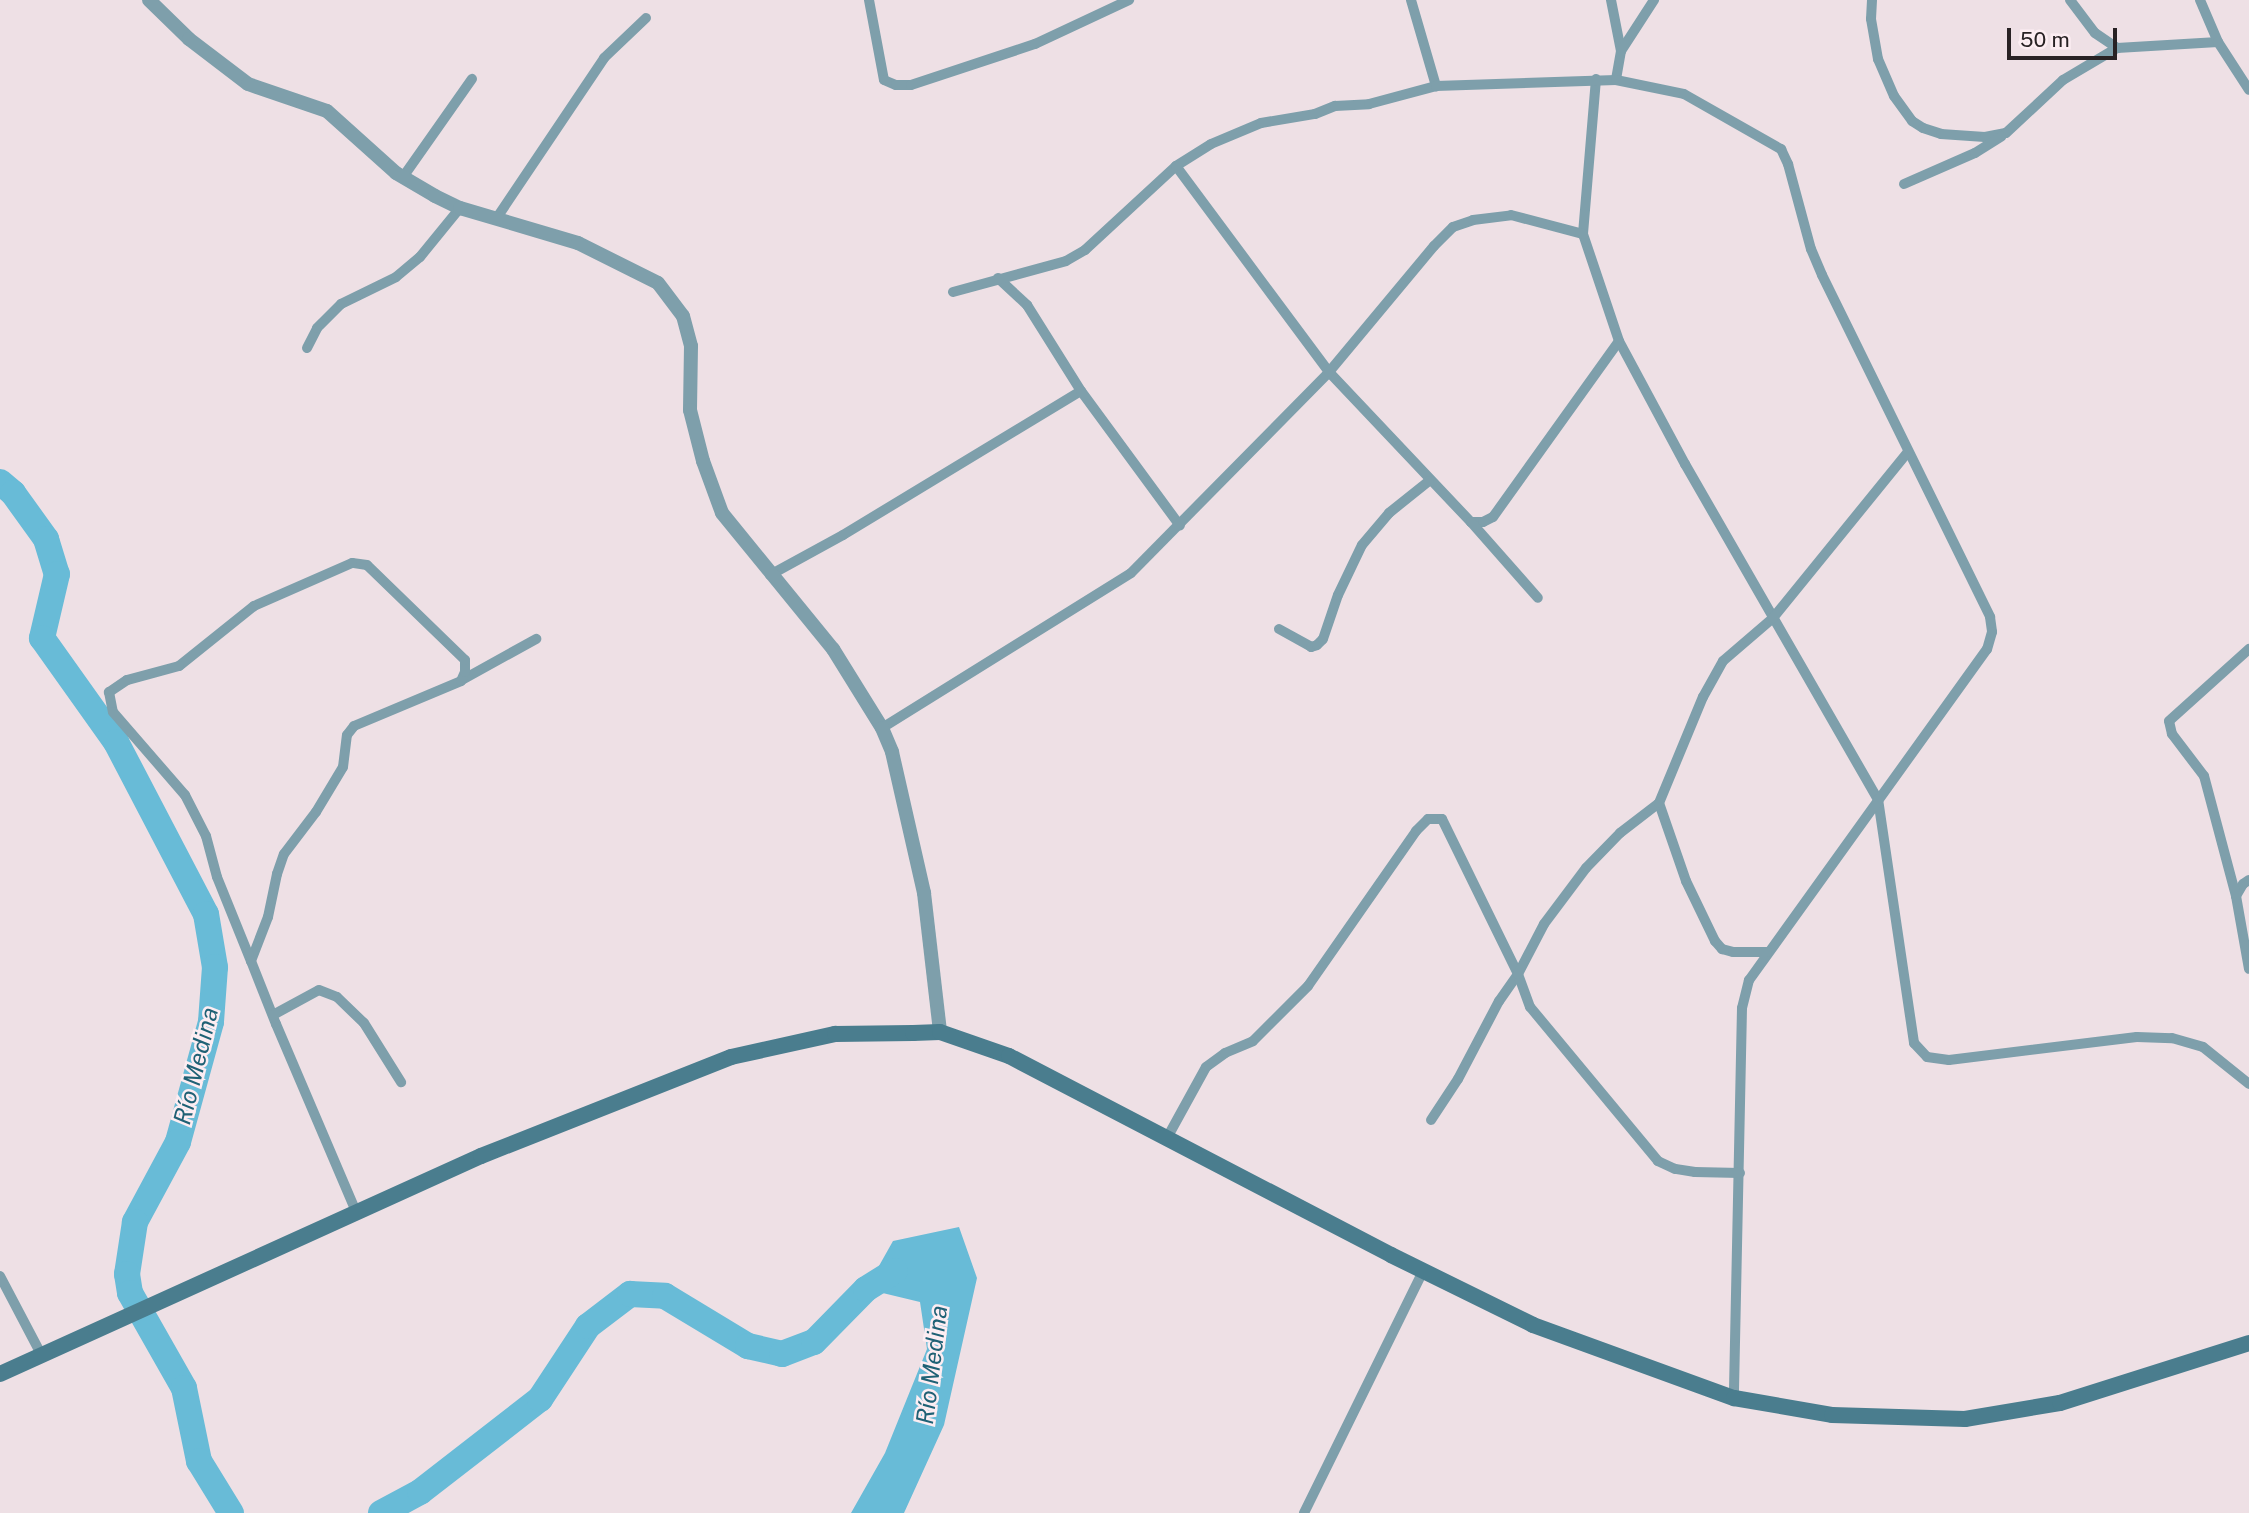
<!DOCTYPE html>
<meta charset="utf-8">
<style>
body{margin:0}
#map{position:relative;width:2249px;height:1513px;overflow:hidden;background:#eee0e5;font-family:"Public Sans",sans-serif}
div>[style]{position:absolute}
.water>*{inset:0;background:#68bbd7}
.river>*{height:26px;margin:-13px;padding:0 13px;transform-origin:13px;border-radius:13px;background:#68bbd7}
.minor>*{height:10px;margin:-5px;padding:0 5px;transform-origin:5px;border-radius:5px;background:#7e9fab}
.tertiary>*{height:14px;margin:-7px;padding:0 7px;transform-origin:7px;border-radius:7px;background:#7e9fab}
.secondary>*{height:16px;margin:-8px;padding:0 8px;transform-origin:8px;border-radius:8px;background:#4a7d8e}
span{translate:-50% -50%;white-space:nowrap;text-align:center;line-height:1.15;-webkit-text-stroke:5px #fcedf2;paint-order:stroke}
.water-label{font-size:24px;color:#1f6175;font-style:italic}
.scale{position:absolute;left:2007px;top:28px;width:110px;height:32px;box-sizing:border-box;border:4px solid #282224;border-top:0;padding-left:9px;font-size:21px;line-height:24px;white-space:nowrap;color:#282224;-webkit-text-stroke:5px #fcedf2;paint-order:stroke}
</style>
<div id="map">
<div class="water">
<div style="clip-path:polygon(959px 1227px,977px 1278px,944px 1425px,904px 1513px,851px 1513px,885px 1453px,927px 1349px,920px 1302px,866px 1289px,893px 1241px)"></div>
</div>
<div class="river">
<div style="left:0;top:482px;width:17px;rotate:40deg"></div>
<div style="left:13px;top:493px;width:57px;rotate:54.3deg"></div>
<div style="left:46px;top:539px;width:37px;rotate:73deg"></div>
<div style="left:57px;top:574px;width:66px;rotate:103.2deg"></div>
<div style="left:42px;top:638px;width:128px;rotate:54.6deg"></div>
<div style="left:116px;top:742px;width:194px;rotate:62.4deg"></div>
<div style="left:206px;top:914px;width:54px;rotate:80.4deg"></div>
<div style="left:215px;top:967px;width:55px;rotate:94.2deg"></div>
<div style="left:211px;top:1022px;width:124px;rotate:105.4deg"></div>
<div style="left:178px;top:1142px;width:91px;rotate:118.3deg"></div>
<div style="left:135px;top:1222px;width:53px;rotate:98.7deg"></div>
<div style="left:127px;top:1274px;width:19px;rotate:81deg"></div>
<div style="left:130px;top:1293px;width:109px;rotate:60.4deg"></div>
<div style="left:184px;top:1388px;width:75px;rotate:78.4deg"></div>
<div style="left:199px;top:1461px;width:61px;rotate:58.4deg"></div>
<div style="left:381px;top:1513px;width:44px;rotate:-28.3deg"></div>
<div style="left:420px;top:1492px;width:152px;rotate:-37.8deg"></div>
<div style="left:540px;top:1399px;width:87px;rotate:-56.7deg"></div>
<div style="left:588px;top:1326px;width:53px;rotate:-37.3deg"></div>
<div style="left:630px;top:1294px;width:35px;rotate:3deg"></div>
<div style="left:665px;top:1296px;width:97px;rotate:31.1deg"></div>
<div style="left:748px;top:1346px;width:35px;rotate:13deg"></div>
<div style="left:782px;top:1354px;width:34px;rotate:-21deg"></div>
<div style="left:814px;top:1342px;width:74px;rotate:-45.5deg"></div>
<div style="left:866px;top:1289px;width:34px;rotate:-32deg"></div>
</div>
<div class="minor">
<div style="left:869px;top:0;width:81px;rotate:79.4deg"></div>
<div style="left:884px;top:80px;width:13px;rotate:23deg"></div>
<div style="left:896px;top:85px;width:15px"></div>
<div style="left:911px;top:85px;width:131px;rotate:-18.3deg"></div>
<div style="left:1035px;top:44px;width:104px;rotate:-25.1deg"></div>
<div style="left:1411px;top:0;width:90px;rotate:73.8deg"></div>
<div style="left:1611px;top:0;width:52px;rotate:78.9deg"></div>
<div style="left:1621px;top:51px;width:29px;rotate:100deg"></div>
<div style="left:1872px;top:0;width:19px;rotate:93deg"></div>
<div style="left:1871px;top:19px;width:41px;rotate:80.1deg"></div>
<div style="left:1878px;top:59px;width:40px;rotate:66.6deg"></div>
<div style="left:1894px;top:96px;width:31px;rotate:54deg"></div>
<div style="left:1912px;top:121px;width:13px;rotate:32deg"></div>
<div style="left:1923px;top:128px;width:19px;rotate:18deg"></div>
<div style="left:1941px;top:134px;width:44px;rotate:3.9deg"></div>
<div style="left:1985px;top:137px;width:21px;rotate:-11deg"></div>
<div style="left:2006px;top:133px;width:78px;rotate:-42.9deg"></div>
<div style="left:2063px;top:80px;width:63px;rotate:-30.7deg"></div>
<div style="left:2117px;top:48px;width:101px;rotate:-3.4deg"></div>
<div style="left:2070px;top:0;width:41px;rotate:52.9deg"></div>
<div style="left:2095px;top:33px;width:27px;rotate:34deg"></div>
<div style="left:2200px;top:0;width:46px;rotate:66.8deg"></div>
<div style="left:2218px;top:42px;width:57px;rotate:57.1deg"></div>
<div style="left:1621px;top:51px;width:61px;rotate:-57.1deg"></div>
<div style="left:1596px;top:79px;width:156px;rotate:94.8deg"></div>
<div style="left:1583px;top:234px;width:113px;rotate:71.4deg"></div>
<div style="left:1619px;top:341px;width:140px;rotate:61.8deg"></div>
<div style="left:1685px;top:464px;width:387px;rotate:60.1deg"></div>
<div style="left:1878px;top:799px;width:247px;rotate:81.6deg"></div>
<div style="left:1914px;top:1043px;width:19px;rotate:47deg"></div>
<div style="left:1927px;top:1057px;width:22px;rotate:8deg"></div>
<div style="left:1949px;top:1060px;width:189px;rotate:-7deg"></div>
<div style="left:2137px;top:1037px;width:35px;rotate:2deg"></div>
<div style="left:2172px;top:1038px;width:32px;rotate:16deg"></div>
<div style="left:2203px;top:1047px;width:59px;rotate:38.8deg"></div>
<div style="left:1176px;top:166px;width:257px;rotate:53.4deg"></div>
<div style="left:1329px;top:372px;width:207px;rotate:46.6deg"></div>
<div style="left:1471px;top:522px;width:12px"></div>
<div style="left:1483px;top:522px;width:11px;rotate:-27deg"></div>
<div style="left:1493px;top:517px;width:216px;rotate:-54.4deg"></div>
<div style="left:403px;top:177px;width:120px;rotate:-54.9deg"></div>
<div style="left:1904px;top:184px;width:77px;rotate:-23.6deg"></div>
<div style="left:1975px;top:153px;width:31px;rotate:-32deg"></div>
<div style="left:496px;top:219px;width:194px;rotate:-56.1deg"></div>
<div style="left:604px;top:58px;width:58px;rotate:-43.6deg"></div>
<div style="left:998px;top:278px;width:40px;rotate:43deg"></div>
<div style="left:1027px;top:305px;width:102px;rotate:57.9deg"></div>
<div style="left:953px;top:292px;width:117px;rotate:-15.3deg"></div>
<div style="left:1066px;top:261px;width:22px;rotate:-30deg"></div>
<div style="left:1085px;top:250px;width:124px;rotate:-42.7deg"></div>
<div style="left:1176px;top:166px;width:41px;rotate:-32.2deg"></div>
<div style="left:1211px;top:144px;width:54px;rotate:-22.8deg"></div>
<div style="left:1261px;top:123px;width:55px;rotate:-9.5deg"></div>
<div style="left:1315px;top:114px;width:22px;rotate:-22deg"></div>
<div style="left:1335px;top:106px;width:34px;rotate:-3deg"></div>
<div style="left:1369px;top:104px;width:69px;rotate:-15deg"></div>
<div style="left:1436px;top:86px;width:180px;rotate:-1.9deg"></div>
<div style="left:1616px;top:80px;width:69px;rotate:11.6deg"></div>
<div style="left:1684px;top:94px;width:112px;rotate:29.6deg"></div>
<div style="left:1781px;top:149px;width:17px;rotate:65deg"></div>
<div style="left:1788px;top:164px;width:88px;rotate:74.9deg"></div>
<div style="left:1811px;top:249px;width:28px;rotate:67deg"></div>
<div style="left:1822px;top:275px;width:381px;rotate:63.8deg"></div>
<div style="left:1990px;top:617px;width:15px;rotate:82deg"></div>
<div style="left:1992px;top:632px;width:18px;rotate:106deg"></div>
<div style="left:1987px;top:649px;width:408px;rotate:125.7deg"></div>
<div style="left:1749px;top:980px;width:29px;rotate:104deg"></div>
<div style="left:1742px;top:1008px;width:390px;rotate:91.2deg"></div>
<div style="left:307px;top:348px;width:22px;rotate:-63deg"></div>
<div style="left:317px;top:328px;width:34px;rotate:-45deg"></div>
<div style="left:341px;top:304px;width:61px;rotate:-26.1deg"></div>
<div style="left:396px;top:277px;width:31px;rotate:-40deg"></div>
<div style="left:420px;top:257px;width:63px;rotate:-50.8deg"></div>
<div style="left:1471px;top:522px;width:101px;rotate:48.6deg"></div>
<div style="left:770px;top:575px;width:83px;rotate:-28.7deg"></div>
<div style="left:843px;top:535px;width:278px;rotate:-31.2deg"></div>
<div style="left:1081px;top:391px;width:167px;rotate:53.7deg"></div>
<div style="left:1279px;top:629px;width:37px;rotate:29deg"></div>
<div style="left:1311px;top:647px;width:6px;rotate:-18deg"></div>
<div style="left:1317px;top:645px;width:8px;rotate:-45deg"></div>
<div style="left:1323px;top:639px;width:46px;rotate:-71.2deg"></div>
<div style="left:1338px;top:595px;width:55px;rotate:-64.4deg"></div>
<div style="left:1362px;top:545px;width:42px;rotate:-49.8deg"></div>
<div style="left:1389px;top:513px;width:51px;rotate:-38.7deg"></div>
<div style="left:462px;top:680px;width:85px;rotate:-29deg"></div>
<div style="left:882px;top:728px;width:293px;rotate:-31.9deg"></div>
<div style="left:1131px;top:573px;width:282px;rotate:-45.4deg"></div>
<div style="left:1329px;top:372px;width:164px;rotate:-50.2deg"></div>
<div style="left:1434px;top:246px;width:27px;rotate:-45deg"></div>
<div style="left:1453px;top:227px;width:21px;rotate:-19deg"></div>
<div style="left:1473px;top:220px;width:38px;rotate:-7deg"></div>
<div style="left:1511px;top:215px;width:74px;rotate:14.8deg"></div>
<div style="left:1659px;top:803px;width:83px;rotate:70.9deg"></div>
<div style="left:1686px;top:881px;width:67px;rotate:64.2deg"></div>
<div style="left:1715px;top:941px;width:11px;rotate:49deg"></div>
<div style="left:1722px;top:949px;width:11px;rotate:15deg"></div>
<div style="left:1733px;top:952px;width:34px"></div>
<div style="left:2249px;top:880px;width:7px;rotate:146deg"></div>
<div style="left:2243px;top:884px;width:14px;rotate:120deg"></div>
<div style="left:2236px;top:896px;width:74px;rotate:79.9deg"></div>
<div style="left:2236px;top:896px;width:124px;rotate:-104.9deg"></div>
<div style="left:2204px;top:776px;width:53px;rotate:-127.3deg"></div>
<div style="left:2172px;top:734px;width:13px;rotate:-103deg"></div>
<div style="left:2169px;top:721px;width:108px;rotate:-42deg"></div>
<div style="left:251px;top:961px;width:47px;rotate:-68.9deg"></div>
<div style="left:268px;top:917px;width:44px;rotate:-78.2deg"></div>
<div style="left:277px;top:874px;width:21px;rotate:-71deg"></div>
<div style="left:284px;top:854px;width:53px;rotate:-52.7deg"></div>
<div style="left:316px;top:812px;width:52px;rotate:-59deg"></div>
<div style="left:343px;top:767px;width:32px;rotate:-83deg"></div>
<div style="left:347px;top:735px;width:11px;rotate:-52deg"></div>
<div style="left:354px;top:726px;width:116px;rotate:-22.8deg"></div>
<div style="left:461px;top:681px;width:10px;rotate:-66deg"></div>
<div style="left:465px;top:672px;width:12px;rotate:-90deg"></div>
<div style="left:465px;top:660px;width:136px;rotate:-135.9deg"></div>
<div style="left:367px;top:565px;width:15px;rotate:-172deg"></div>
<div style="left:352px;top:563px;width:107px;rotate:156.3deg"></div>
<div style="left:254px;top:606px;width:96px;rotate:141.3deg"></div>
<div style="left:179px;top:666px;width:54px;rotate:164.9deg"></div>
<div style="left:127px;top:680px;width:22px;rotate:146deg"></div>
<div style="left:109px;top:692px;width:20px;rotate:79deg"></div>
<div style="left:113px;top:712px;width:110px;rotate:49.1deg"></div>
<div style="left:185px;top:795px;width:46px;rotate:62.9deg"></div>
<div style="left:206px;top:836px;width:42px;rotate:75deg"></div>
<div style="left:217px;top:877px;width:91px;rotate:68deg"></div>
<div style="left:251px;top:961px;width:68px;rotate:68.4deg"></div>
<div style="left:276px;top:1024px;width:207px;rotate:66.9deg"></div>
<div style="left:273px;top:1015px;width:52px;rotate:-28.5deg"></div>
<div style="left:319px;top:990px;width:19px;rotate:21deg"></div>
<div style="left:337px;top:997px;width:37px;rotate:44deg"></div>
<div style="left:364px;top:1023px;width:70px;rotate:57.9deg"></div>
<div style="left:1167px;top:1138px;width:81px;rotate:-61.2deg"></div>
<div style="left:1206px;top:1067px;width:24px;rotate:-36deg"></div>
<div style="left:1225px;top:1053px;width:30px;rotate:-23deg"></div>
<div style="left:1253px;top:1041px;width:78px;rotate:-45deg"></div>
<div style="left:1308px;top:986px;width:189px;rotate:-55.1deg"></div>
<div style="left:1416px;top:831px;width:17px;rotate:-45deg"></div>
<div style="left:1428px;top:819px;width:14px"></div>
<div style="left:1442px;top:819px;width:173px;rotate:63.9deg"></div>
<div style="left:1518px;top:974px;width:33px;rotate:125deg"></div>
<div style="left:1499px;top:1001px;width:88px;rotate:117.7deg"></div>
<div style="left:1458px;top:1079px;width:49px;rotate:123.4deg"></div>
<div style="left:1740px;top:1173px;width:45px;rotate:-178.7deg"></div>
<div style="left:1695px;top:1172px;width:20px;rotate:-171deg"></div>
<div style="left:1675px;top:1169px;width:19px;rotate:-155deg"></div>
<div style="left:1658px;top:1161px;width:200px;rotate:-129.7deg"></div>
<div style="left:1530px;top:1007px;width:35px;rotate:-110deg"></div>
<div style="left:1518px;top:974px;width:56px;rotate:-62.5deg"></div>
<div style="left:1544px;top:924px;width:70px;rotate:-53.1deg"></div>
<div style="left:1586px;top:868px;width:49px;rotate:-45.8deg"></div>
<div style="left:1620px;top:833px;width:49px;rotate:-37.6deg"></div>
<div style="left:1659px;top:803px;width:115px;rotate:-67.5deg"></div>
<div style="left:1703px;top:697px;width:41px;rotate:-60.9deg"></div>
<div style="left:1723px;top:661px;width:66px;rotate:-40.7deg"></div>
<div style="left:1773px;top:618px;width:214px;rotate:-50.9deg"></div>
<div style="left:0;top:1276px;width:90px;rotate:62.3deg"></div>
<div style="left:1304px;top:1513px;width:270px;rotate:-63.8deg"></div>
</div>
<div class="tertiary">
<div style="left:149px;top:0;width:56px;rotate:44.3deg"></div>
<div style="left:189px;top:39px;width:74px;rotate:37.3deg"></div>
<div style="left:248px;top:84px;width:83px;rotate:18.9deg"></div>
<div style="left:327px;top:111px;width:93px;rotate:41.9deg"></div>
<div style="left:396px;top:173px;width:45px;rotate:30.5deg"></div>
<div style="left:435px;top:196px;width:28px;rotate:26deg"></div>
<div style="left:460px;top:208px;width:123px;rotate:16.5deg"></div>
<div style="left:578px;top:243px;width:89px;rotate:26.6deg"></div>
<div style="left:658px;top:283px;width:41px;rotate:52.9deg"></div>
<div style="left:683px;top:316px;width:31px;rotate:75deg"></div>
<div style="left:691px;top:346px;width:64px;rotate:90.9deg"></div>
<div style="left:690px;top:410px;width:53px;rotate:75.7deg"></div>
<div style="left:703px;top:461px;width:55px;rotate:69.9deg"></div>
<div style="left:722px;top:513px;width:176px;rotate:50.8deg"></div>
<div style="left:833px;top:649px;width:93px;rotate:58.2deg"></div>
<div style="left:882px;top:728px;width:26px;rotate:67deg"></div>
<div style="left:892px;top:752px;width:145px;rotate:77.2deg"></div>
<div style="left:924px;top:893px;width:140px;rotate:83.4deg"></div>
</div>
<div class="secondary">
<div style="left:0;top:1374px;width:528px;rotate:-24.38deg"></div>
<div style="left:481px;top:1156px;width:269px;rotate:-21.6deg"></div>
<div style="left:731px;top:1057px;width:107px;rotate:-12.5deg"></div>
<div style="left:835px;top:1034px;width:78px;rotate:-0.7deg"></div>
<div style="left:913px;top:1033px;width:27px;rotate:-2deg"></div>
<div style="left:940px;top:1032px;width:73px;rotate:19.2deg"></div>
<div style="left:1009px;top:1056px;width:431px;rotate:27.5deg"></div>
<div style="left:1391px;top:1255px;width:158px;rotate:26.2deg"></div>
<div style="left:1533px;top:1325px;width:214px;rotate:20deg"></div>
<div style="left:1734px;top:1398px;width:99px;rotate:9.8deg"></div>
<div style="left:1832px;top:1415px;width:133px;rotate:1.7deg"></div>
<div style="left:1965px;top:1419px;width:96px;rotate:-9.6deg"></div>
<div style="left:2060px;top:1403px;width:198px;rotate:-17.6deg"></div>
</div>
<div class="water-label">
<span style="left:196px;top:1066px;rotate:-76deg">Río Medina</span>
<span style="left:932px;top:1365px;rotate:-83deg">Río Medina</span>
</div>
<div class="scale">50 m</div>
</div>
